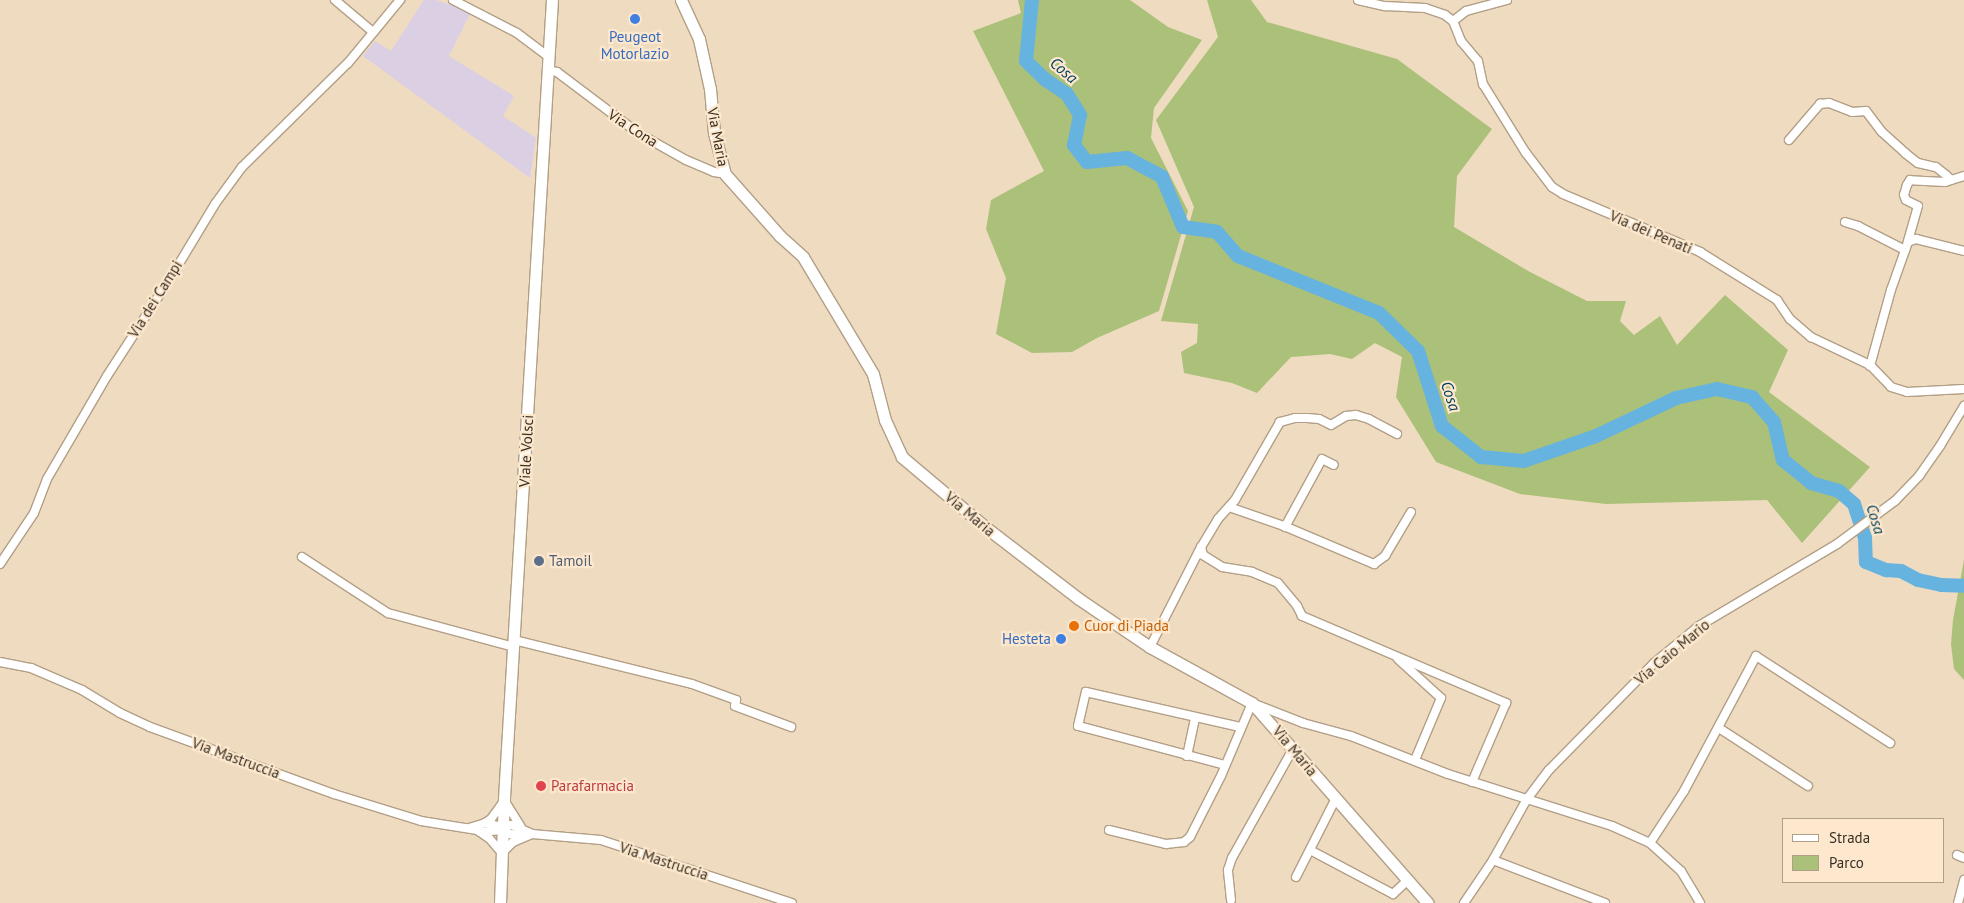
<!DOCTYPE html>
<style>
body{margin:0}
#map{position:relative;width:1964px;height:903px;overflow:hidden;background:#efdbc0;font-family:"PT Sans",sans-serif}
div>[style]{position:absolute}
.commercial>*{inset:0;background:#dbcfe3}
.green>*{inset:0;background:#abc079}
.river>*{height:14px;margin:-7px;padding:0 7px;transform-origin:7px;border-radius:7px;background:#67b3e0}
.roads{filter:drop-shadow(1px 0 #b29f86) drop-shadow(-1px 0 #b29f86) drop-shadow(0 1px #b29f86) drop-shadow(0 -1px #b29f86)}
.street>*{height:8px;margin:-4px;padding:0 4px;transform-origin:4px;border-radius:4px;background:#fff}
.secondary>*{height:11px;margin:-5.5px;padding:0 5.5px;transform-origin:5.5px;border-radius:5.5px;background:#fff}
.dots>*{width:14px;height:14px;translate:-50% -50%;box-sizing:border-box;border:2px solid #fde8cd;border-radius:50%}
span{translate:-50% -50%;white-space:nowrap;text-align:center;line-height:1.15;-webkit-text-stroke:4.5px #fde8cd;paint-order:stroke}
.shop-label{font-size:15px;color:#366cbe}
.right{translate:-100% -50%;text-align:right}
.street-label{font-size:15px;color:#372f25}
.service-label{font-size:15px;color:#4e5e75}
.left{translate:0 -50%;text-align:left}
.food-label{font-size:15px;color:#c56008}
.health-label{font-size:15px;color:#be3a42}
.water-label{font-size:16px;color:#00415f;font-style:italic}
.legend{position:absolute;left:1782px;top:818px;width:162px;height:65px;box-sizing:border-box;background:#fde8cd;border:1px solid #ae9e8a;margin:0;padding:6px 9px;list-style:none;font-size:15px;color:#372f25}
.legend li{display:flex;align-items:center;gap:10px;height:25px}
.legend b{width:25px;border:1px solid #ae9e8a}
</style>
<div id="map">
<div class="commercial">
<div style="clip-path:polygon(424px 0,436px 0,471px 12px,449px 56px,514px 96px,503px 116px,536px 138px,530px 178px,363px 56px,375px 41px,391px 51px)"></div>
</div>
<div class="green">
<div style="clip-path:polygon(1018px 0,1130px 0,1168px 27px,1202px 40px,1154px 108px,1151px 138px,1188px 211px,1159px 311px,1097px 338px,1072px 352px,1032px 353px,996px 334px,1006px 278px,986px 229px,991px 200px,1044px 171px,973px 31px,1021px 13px)"></div>
<div style="clip-path:polygon(1207px 0,1251px 0,1267px 22px,1397px 59px,1492px 129px,1457px 176px,1454px 227px,1530px 272px,1587px 301px,1626px 301px,1620px 321px,1634px 335px,1660px 316px,1677px 345px,1725px 295px,1788px 350px,1769px 392px,1870px 467px,1802px 543px,1767px 500px,1606px 504px,1520px 494px,1436px 462px,1396px 397px,1402px 357px,1375px 343px,1352px 359px,1330px 354px,1291px 357px,1257px 393px,1232px 383px,1184px 373px,1181px 352px,1197px 343px,1198px 324px,1161px 321px,1194px 207px,1156px 120px,1218px 37px)"></div>
<div style="clip-path:polygon(1964px 560px,1964px 680px,1954px 669px,1951px 644px,1953px 620px)"></div>
</div>
<div class="river">
<div style="left:1032px;top:0;width:61px;rotate:95.6deg"></div>
<div style="left:1026px;top:61px;width:28px;rotate:44deg"></div>
<div style="left:1046px;top:80px;width:25px;rotate:34deg"></div>
<div style="left:1067px;top:94px;width:25px;rotate:58deg"></div>
<div style="left:1080px;top:115px;width:31px;rotate:101deg"></div>
<div style="left:1074px;top:145px;width:21px;rotate:53deg"></div>
<div style="left:1087px;top:162px;width:40px;rotate:-5.7deg"></div>
<div style="left:1127px;top:158px;width:40px;rotate:28deg"></div>
<div style="left:1162px;top:177px;width:54px;rotate:67.2deg"></div>
<div style="left:1183px;top:227px;width:34px;rotate:8deg"></div>
<div style="left:1217px;top:232px;width:32px;rotate:49deg"></div>
<div style="left:1238px;top:256px;width:152px;rotate:22deg"></div>
<div style="left:1379px;top:313px;width:54px;rotate:44.3deg"></div>
<div style="left:1418px;top:351px;width:79px;rotate:72.3deg"></div>
<div style="left:1442px;top:426px;width:50px;rotate:38.5deg"></div>
<div style="left:1481px;top:457px;width:43px;rotate:5.3deg"></div>
<div style="left:1524px;top:461px;width:76px;rotate:-19.1deg"></div>
<div style="left:1596px;top:436px;width:89px;rotate:-25.4deg"></div>
<div style="left:1676px;top:398px;width:42px;rotate:-12.4deg"></div>
<div style="left:1717px;top:389px;width:36px;rotate:13deg"></div>
<div style="left:1752px;top:397px;width:33px;rotate:49deg"></div>
<div style="left:1774px;top:422px;width:39px;rotate:77deg"></div>
<div style="left:1783px;top:460px;width:36px;rotate:39deg"></div>
<div style="left:1811px;top:483px;width:29px;rotate:16deg"></div>
<div style="left:1839px;top:491px;width:20px;rotate:41deg"></div>
<div style="left:1854px;top:504px;width:35px;rotate:72deg"></div>
<div style="left:1865px;top:537px;width:25px;rotate:88deg"></div>
<div style="left:1866px;top:562px;width:22px;rotate:22deg"></div>
<div style="left:1886px;top:570px;width:15px;rotate:4deg"></div>
<div style="left:1901px;top:571px;width:19px;rotate:28deg"></div>
<div style="left:1918px;top:580px;width:24px;rotate:12deg"></div>
<div style="left:1941px;top:585px;width:23px;rotate:2deg"></div>
</div>
<div class="roads">
<div class="street">
<div style="left:335px;top:0;width:50px;rotate:40.1deg"></div>
<div style="left:453px;top:0;width:72px;rotate:27.3deg"></div>
<div style="left:517px;top:33px;width:38px;rotate:37deg"></div>
<div style="left:1358px;top:0;width:28px;rotate:13deg"></div>
<div style="left:1385px;top:6px;width:40px;rotate:2.9deg"></div>
<div style="left:1425px;top:8px;width:21px;rotate:19deg"></div>
<div style="left:1445px;top:15px;width:10px;rotate:37deg"></div>
<div style="left:1507px;top:0;width:42px;rotate:165deg"></div>
<div style="left:1466px;top:11px;width:16px;rotate:142deg"></div>
<div style="left:1453px;top:21px;width:22px;rotate:68deg"></div>
<div style="left:1461px;top:41px;width:26px;rotate:50deg"></div>
<div style="left:1478px;top:61px;width:24px;rotate:78deg"></div>
<div style="left:1483px;top:84px;width:81px;rotate:58.1deg"></div>
<div style="left:1526px;top:153px;width:43px;rotate:52.6deg"></div>
<div style="left:1552px;top:187px;width:13px;rotate:32deg"></div>
<div style="left:1563px;top:194px;width:149px;rotate:22.9deg"></div>
<div style="left:1700px;top:252px;width:91px;rotate:31.9deg"></div>
<div style="left:1777px;top:300px;width:23px;rotate:56deg"></div>
<div style="left:1790px;top:319px;width:28px;rotate:41deg"></div>
<div style="left:1811px;top:337px;width:65px;rotate:25.4deg"></div>
<div style="left:1870px;top:365px;width:30px;rotate:46deg"></div>
<div style="left:1891px;top:387px;width:17px;rotate:17deg"></div>
<div style="left:1907px;top:392px;width:57px;rotate:-3deg"></div>
<div style="left:547px;top:70px;width:10px;rotate:11deg"></div>
<div style="left:557px;top:72px;width:101px;rotate:37deg"></div>
<div style="left:638px;top:133px;width:55px;rotate:29.4deg"></div>
<div style="left:686px;top:160px;width:30px;rotate:23deg"></div>
<div style="left:714px;top:172px;width:11px;rotate:10deg"></div>
<div style="left:1789px;top:140px;width:48px;rotate:-49.3deg"></div>
<div style="left:1820px;top:104px;width:9px;rotate:-6deg"></div>
<div style="left:1829px;top:103px;width:25px;rotate:21deg"></div>
<div style="left:1852px;top:112px;width:14px;rotate:-4deg"></div>
<div style="left:1866px;top:111px;width:26px;rotate:53deg"></div>
<div style="left:1882px;top:132px;width:31px;rotate:42deg"></div>
<div style="left:1905px;top:153px;width:16px;rotate:38deg"></div>
<div style="left:1918px;top:163px;width:18px;rotate:13deg"></div>
<div style="left:1936px;top:167px;width:13px;rotate:39deg"></div>
<div style="left:1946px;top:175px;width:7px;rotate:45deg"></div>
<div style="left:1951px;top:180px;width:6px;rotate:162deg"></div>
<div style="left:1945px;top:182px;width:35px;rotate:-177deg"></div>
<div style="left:1910px;top:180px;width:6px;rotate:121deg"></div>
<div style="left:1907px;top:185px;width:10px;rotate:107deg"></div>
<div style="left:1904px;top:195px;width:5px;rotate:68deg"></div>
<div style="left:1906px;top:200px;width:13px;rotate:27deg"></div>
<div style="left:1918px;top:206px;width:37px;rotate:106deg"></div>
<div style="left:1951px;top:180px;width:14px;rotate:-17deg"></div>
<div style="left:1845px;top:222px;width:14px;rotate:17deg"></div>
<div style="left:1858px;top:226px;width:53px;rotate:27.1deg"></div>
<div style="left:1870px;top:366px;width:79px;rotate:-74.6deg"></div>
<div style="left:1891px;top:290px;width:51px;rotate:-70.5deg"></div>
<div style="left:1908px;top:242px;width:9px;rotate:-21deg"></div>
<div style="left:1916px;top:239px;width:49px;rotate:14deg"></div>
<div style="left:1397px;top:434px;width:32px;rotate:-152deg"></div>
<div style="left:1369px;top:419px;width:14px;rotate:-163deg"></div>
<div style="left:1356px;top:415px;width:10px;rotate:174deg"></div>
<div style="left:1346px;top:416px;width:17px;rotate:149deg"></div>
<div style="left:1331px;top:425px;width:13px;rotate:-153deg"></div>
<div style="left:1319px;top:419px;width:12px;rotate:-175deg"></div>
<div style="left:1307px;top:418px;width:12px;rotate:180deg"></div>
<div style="left:1295px;top:418px;width:16px;rotate:165deg"></div>
<div style="left:1280px;top:422px;width:90px;rotate:120deg"></div>
<div style="left:1235px;top:500px;width:25px;rotate:132deg"></div>
<div style="left:1218px;top:519px;width:33px;rotate:121deg"></div>
<div style="left:1201px;top:547px;width:8px;rotate:76deg"></div>
<div style="left:1203px;top:555px;width:22px;rotate:32deg"></div>
<div style="left:1222px;top:567px;width:30px;rotate:9deg"></div>
<div style="left:1252px;top:572px;width:28px;rotate:23deg"></div>
<div style="left:1278px;top:583px;width:30px;rotate:50deg"></div>
<div style="left:1297px;top:606px;width:11px;rotate:63deg"></div>
<div style="left:1302px;top:616px;width:222px;rotate:23.1deg"></div>
<div style="left:1506px;top:703px;width:86px;rotate:113.3deg"></div>
<div style="left:1229px;top:507px;width:58px;rotate:19.1deg"></div>
<div style="left:1284px;top:526px;width:98px;rotate:22.9deg"></div>
<div style="left:1374px;top:564px;width:14px;rotate:-36deg"></div>
<div style="left:1385px;top:556px;width:51px;rotate:-59.4deg"></div>
<div style="left:1285px;top:527px;width:77px;rotate:-61.4deg"></div>
<div style="left:1322px;top:459px;width:13px;rotate:27deg"></div>
<div style="left:302px;top:557px;width:103px;rotate:33.1deg"></div>
<div style="left:388px;top:613px;width:131px;rotate:15.1deg"></div>
<div style="left:0;top:564px;width:61px;rotate:-56.3deg"></div>
<div style="left:34px;top:513px;width:36px;rotate:-69deg"></div>
<div style="left:47px;top:479px;width:119px;rotate:-59.8deg"></div>
<div style="left:107px;top:376px;width:118px;rotate:-57.1deg"></div>
<div style="left:171px;top:277px;width:85px;rotate:-58.9deg"></div>
<div style="left:215px;top:204px;width:46px;rotate:-53.9deg"></div>
<div style="left:242px;top:167px;width:148px;rotate:-44.5deg"></div>
<div style="left:348px;top:63px;width:82px;rotate:-50.5deg"></div>
<div style="left:514px;top:640px;width:183px;rotate:13.9deg"></div>
<div style="left:692px;top:684px;width:47px;rotate:20deg"></div>
<div style="left:736px;top:700px;width:6px;rotate:99deg"></div>
<div style="left:735px;top:706px;width:60px;rotate:20.6deg"></div>
<div style="left:1150px;top:647px;width:112px;rotate:-63deg"></div>
<div style="left:1398px;top:659px;width:58px;rotate:42.2deg"></div>
<div style="left:1441px;top:698px;width:67px;rotate:112.8deg"></div>
<div style="left:0;top:662px;width:32px;rotate:11deg"></div>
<div style="left:31px;top:668px;width:56px;rotate:23.3deg"></div>
<div style="left:82px;top:690px;width:44px;rotate:31.2deg"></div>
<div style="left:120px;top:713px;width:33px;rotate:25deg"></div>
<div style="left:150px;top:727px;width:196px;rotate:20deg"></div>
<div style="left:334px;top:794px;width:91px;rotate:17.2deg"></div>
<div style="left:421px;top:821px;width:57px;rotate:9.1deg"></div>
<div style="left:477px;top:830px;width:14px;rotate:34deg"></div>
<div style="left:489px;top:838px;width:20px;rotate:49deg"></div>
<div style="left:502px;top:853px;width:16px;rotate:-45deg"></div>
<div style="left:513px;top:842px;width:21px;rotate:-23deg"></div>
<div style="left:532px;top:834px;width:69px;rotate:5deg"></div>
<div style="left:601px;top:840px;width:201px;rotate:18.3deg"></div>
<div style="left:1719px;top:728px;width:106px;rotate:33.1deg"></div>
<div style="left:1187px;top:756px;width:39px;rotate:-78deg"></div>
<div style="left:1225px;top:765px;width:152px;rotate:-165.1deg"></div>
<div style="left:1078px;top:726px;width:35px;rotate:-77deg"></div>
<div style="left:1086px;top:692px;width:158px;rotate:12.8deg"></div>
<div style="left:506px;top:803px;width:28px;rotate:58deg"></div>
<div style="left:485px;top:823px;width:18px;rotate:13deg"></div>
<div style="left:503px;top:827px;width:9px;rotate:-13deg"></div>
<div style="left:512px;top:825px;width:22px;rotate:24deg"></div>
<div style="left:469px;top:828px;width:17px;rotate:-17deg"></div>
<div style="left:485px;top:823px;width:7px;rotate:-34deg"></div>
<div style="left:491px;top:819px;width:19px;rotate:-54deg"></div>
<div style="left:1109px;top:830px;width:59px;rotate:13.8deg"></div>
<div style="left:1166px;top:844px;width:18px;rotate:-6deg"></div>
<div style="left:1184px;top:842px;width:8px;rotate:-40deg"></div>
<div style="left:1190px;top:837px;width:68px;rotate:-63.1deg"></div>
<div style="left:1221px;top:776px;width:79px;rotate:-67deg"></div>
<div style="left:1252px;top:703px;width:55px;rotate:21.4deg"></div>
<div style="left:1303px;top:723px;width:50px;rotate:15.2deg"></div>
<div style="left:1351px;top:736px;width:104px;rotate:21.4deg"></div>
<div style="left:1448px;top:774px;width:172px;rotate:17.6deg"></div>
<div style="left:1612px;top:826px;width:42px;rotate:24.1deg"></div>
<div style="left:1650px;top:843px;width:42px;rotate:42.1deg"></div>
<div style="left:1681px;top:871px;width:37px;rotate:59deg"></div>
<div style="left:480px;top:832px;width:23px;rotate:-5deg"></div>
<div style="left:503px;top:830px;width:8px;rotate:30deg"></div>
<div style="left:510px;top:834px;width:14px;rotate:4deg"></div>
<div style="left:1650px;top:843px;width:62px;rotate:-56.8deg"></div>
<div style="left:1684px;top:791px;width:153px;rotate:-61.9deg"></div>
<div style="left:1756px;top:656px;width:160px;rotate:33deg"></div>
<div style="left:1310px;top:850px;width:94px;rotate:27.9deg"></div>
<div style="left:1393px;top:894px;width:21px;rotate:-43deg"></div>
<div style="left:1957px;top:855px;width:8px;rotate:23deg"></div>
<div style="left:1493px;top:860px;width:120px;rotate:21deg"></div>
<div style="left:1296px;top:877px;width:89px;rotate:-63.1deg"></div>
<div style="left:1231px;top:900px;width:30px;rotate:-96deg"></div>
<div style="left:1228px;top:870px;width:13px;rotate:-72deg"></div>
<div style="left:1232px;top:858px;width:125px;rotate:-60.8deg"></div>
<div style="left:1464px;top:903px;width:52px;rotate:-56deg"></div>
<div style="left:1493px;top:860px;width:70px;rotate:-60.9deg"></div>
<div style="left:1527px;top:799px;width:36px;rotate:-53deg"></div>
<div style="left:1549px;top:770px;width:150px;rotate:-45.5deg"></div>
<div style="left:1654px;top:663px;width:58px;rotate:-39.4deg"></div>
<div style="left:1699px;top:626px;width:161px;rotate:-30.7deg"></div>
<div style="left:1837px;top:544px;width:72px;rotate:-36.6deg"></div>
<div style="left:1895px;top:501px;width:35px;rotate:-46deg"></div>
<div style="left:1919px;top:476px;width:37px;rotate:-55deg"></div>
<div style="left:1940px;top:446px;width:47px;rotate:-59deg"></div>
<div style="left:1958px;top:903px;width:24px;rotate:-75deg"></div>
</div>
<div class="secondary">
<div style="left:681px;top:0;width:43px;rotate:65.2deg"></div>
<div style="left:699px;top:39px;width:51px;rotate:77.6deg"></div>
<div style="left:710px;top:89px;width:44px;rotate:84.8deg"></div>
<div style="left:714px;top:133px;width:42px;rotate:75deg"></div>
<div style="left:725px;top:174px;width:83px;rotate:48.4deg"></div>
<div style="left:780px;top:236px;width:31px;rotate:42deg"></div>
<div style="left:803px;top:257px;width:136px;rotate:59.1deg"></div>
<div style="left:873px;top:374px;width:48px;rotate:75.4deg"></div>
<div style="left:885px;top:420px;width:41px;rotate:65.3deg"></div>
<div style="left:902px;top:457px;width:107px;rotate:40.1deg"></div>
<div style="left:984px;top:526px;width:120px;rotate:37.5deg"></div>
<div style="left:1079px;top:599px;width:86px;rotate:34.1deg"></div>
<div style="left:1150px;top:647px;width:116px;rotate:28.8deg"></div>
<div style="left:1252px;top:703px;width:266px;rotate:48.7deg"></div>
<div style="left:500px;top:903px;width:105px;rotate:-87.8deg"></div>
<div style="left:504px;top:798px;width:799px;rotate:-86.56deg"></div>
</div>
</div>
<div class="dots">
<div style="left:635px;top:19px;background:#3f7fe0"></div>
<div style="left:539px;top:561px;background:#5c6f8a"></div>
<div style="left:1074px;top:626px;background:#e8710a"></div>
<div style="left:1061px;top:639px;background:#3f7fe0"></div>
<div style="left:541px;top:786px;background:#e0444e"></div>
</div>
<div class="shop-label">
<span style="left:635px;top:45px">Peugeot<br>Motorlazio</span>
<span class="right" style="left:1051px;top:639px">Hesteta</span>
</div>
<div class="street-label">
<span style="left:633px;top:128px;rotate:33deg">Via Cona</span>
<span style="left:718px;top:137px;rotate:79deg">Via Maria</span>
<span style="left:1651px;top:232px;rotate:23deg">Via dei Penati</span>
<span style="left:155px;top:299px;rotate:-58deg">Via dei Campi</span>
<span style="left:526px;top:451px;rotate:-87deg">Viale Volsci</span>
<span style="left:970px;top:514px;rotate:40deg">Via Maria</span>
<span style="left:1672px;top:652px;rotate:-40deg">Via Caio Mario</span>
<span style="left:1295px;top:751px;rotate:50deg">Via Maria</span>
<span style="left:236px;top:758px;rotate:20deg">Via Mastruccia</span>
<span style="left:664px;top:861px;rotate:18deg">Via Mastruccia</span>
</div>
<div class="service-label">
<span class="left" style="left:549px;top:561px">Tamoil</span>
</div>
<div class="food-label">
<span class="left" style="left:1084px;top:626px">Cuor di Piada</span>
</div>
<div class="health-label">
<span class="left" style="left:551px;top:786px">Parafarmacia</span>
</div>
<div class="water-label">
<span style="left:1064px;top:70px;rotate:40deg">Cosa</span>
<span style="left:1451px;top:396px;rotate:72deg">Cosa</span>
<span style="left:1876px;top:519px;rotate:73deg">Cosa</span>
</div>
<ul class="legend">
<li><b style="height:6px;background:#fff"></b>Strada</li>
<li><b style="height:14px;background:#abc079"></b>Parco</li>
</ul>
</div>
